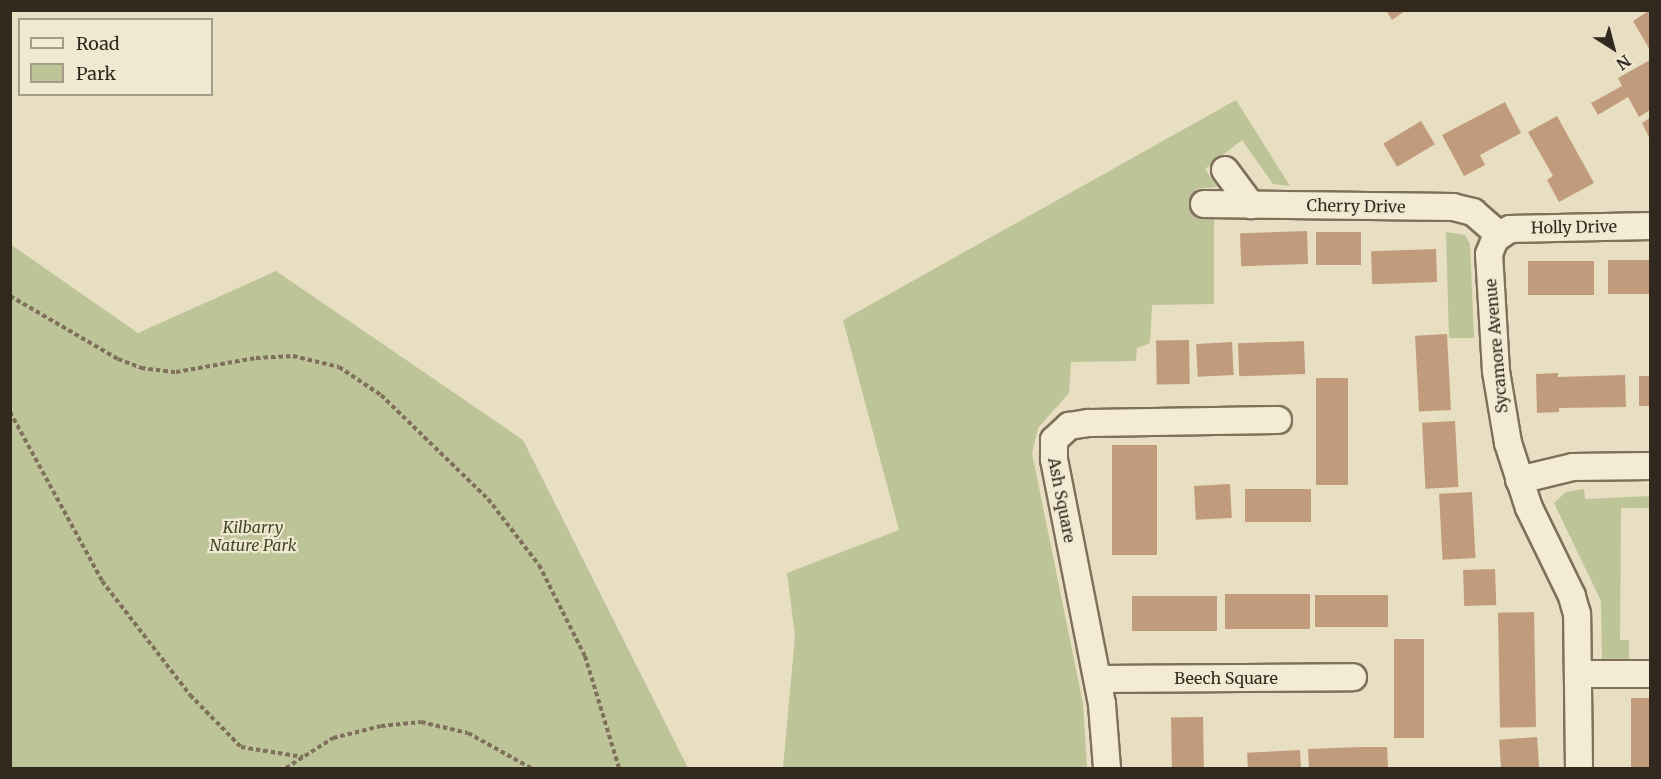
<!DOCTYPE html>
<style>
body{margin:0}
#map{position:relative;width:1661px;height:779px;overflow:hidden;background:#e8dec2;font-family:Merriweather,serif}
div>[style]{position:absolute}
.green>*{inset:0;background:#bdc498}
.building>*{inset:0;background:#c19c7c;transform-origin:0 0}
.path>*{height:4px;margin-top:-2px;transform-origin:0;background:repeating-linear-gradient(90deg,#7f705c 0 4.5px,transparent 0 7.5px)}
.roads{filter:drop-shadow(2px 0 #7f705c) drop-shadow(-2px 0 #7f705c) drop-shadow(0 2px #7f705c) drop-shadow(0 -2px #7f705c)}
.street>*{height:26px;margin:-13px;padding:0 13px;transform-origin:13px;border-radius:13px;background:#f4ebd4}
span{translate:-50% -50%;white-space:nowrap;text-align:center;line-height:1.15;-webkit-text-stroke:4.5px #f0e8d1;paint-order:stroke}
.street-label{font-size:16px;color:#31281e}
.park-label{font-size:16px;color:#404b27;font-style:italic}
.frame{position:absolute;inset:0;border:12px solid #31281e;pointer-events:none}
.legend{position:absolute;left:18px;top:18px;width:195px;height:78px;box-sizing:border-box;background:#f0e8d1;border:2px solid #a49b89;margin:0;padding:8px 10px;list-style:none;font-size:18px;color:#31281e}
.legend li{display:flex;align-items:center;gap:12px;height:30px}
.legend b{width:30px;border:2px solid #a49b89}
.north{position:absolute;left:1583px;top:18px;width:60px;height:60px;-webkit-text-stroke:4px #f0e8d1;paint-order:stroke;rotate:144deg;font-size:16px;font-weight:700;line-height:24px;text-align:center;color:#31281e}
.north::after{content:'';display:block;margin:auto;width:21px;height:27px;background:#31281e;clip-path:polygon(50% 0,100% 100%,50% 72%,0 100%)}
</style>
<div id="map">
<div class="green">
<div style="clip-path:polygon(1236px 100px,1290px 186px,1273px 184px,1242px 140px,1205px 169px,1217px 187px,1196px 189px,1195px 218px,1214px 219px,1214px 304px,1152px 305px,1150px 343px,1137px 348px,1136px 361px,1071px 362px,1069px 393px,1038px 428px,1032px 453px,1083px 704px,1087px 768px,783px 768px,795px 636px,787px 573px,899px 530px,843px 320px)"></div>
<div style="clip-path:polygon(1446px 232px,1465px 235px,1470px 244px,1474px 338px,1449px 338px)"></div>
<div style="clip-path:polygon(10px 244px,138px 333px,276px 271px,523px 440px,688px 768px,11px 768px)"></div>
<div style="clip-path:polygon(1584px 489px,1585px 499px,1650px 496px,1650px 508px,1621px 508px,1620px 640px,1629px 640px,1629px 659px,1602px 659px,1601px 601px,1554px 503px,1566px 492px)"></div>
</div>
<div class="building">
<div style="clip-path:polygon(1386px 10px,1406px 10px,1392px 20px)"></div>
<div style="clip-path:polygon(1650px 10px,1650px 50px,1633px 21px)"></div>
<div style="clip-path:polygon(1650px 60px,1650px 110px,1639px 117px,1628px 97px,1598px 115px,1591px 103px,1622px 86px,1618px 78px)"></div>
<div style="clip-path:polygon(1505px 102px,1521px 133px,1480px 155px,1485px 165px,1464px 176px,1442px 135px)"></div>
<div style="clip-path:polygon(1557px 116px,1594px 183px,1559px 202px,1547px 180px,1553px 176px,1528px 132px)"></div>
<div style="clip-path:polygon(1650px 118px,1650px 139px,1642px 123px)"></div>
<div style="left:1421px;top:121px;width:27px;height:44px;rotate:59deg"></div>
<div style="left:1307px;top:231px;width:33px;height:67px;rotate:88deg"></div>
<div style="left:1316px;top:232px;width:45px;height:33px"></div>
<div style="left:1436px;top:249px;width:33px;height:65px;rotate:88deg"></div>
<div style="left:1650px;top:260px;width:34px;height:42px;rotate:90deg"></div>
<div style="left:1594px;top:261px;width:34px;height:66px;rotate:90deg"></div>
<div style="left:1447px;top:334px;width:76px;height:32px;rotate:87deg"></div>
<div style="left:1189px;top:340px;width:44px;height:33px;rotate:89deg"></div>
<div style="left:1304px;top:341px;width:33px;height:66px;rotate:88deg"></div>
<div style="left:1232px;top:342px;width:33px;height:36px;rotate:87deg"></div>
<div style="clip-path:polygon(1558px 373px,1558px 377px,1625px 375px,1626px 407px,1559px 408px,1559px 412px,1537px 413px,1536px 374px)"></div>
<div style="left:1639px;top:376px;width:11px;height:30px"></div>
<div style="left:1316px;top:378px;width:32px;height:107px"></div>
<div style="left:1455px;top:421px;width:66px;height:33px;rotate:87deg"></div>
<div style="left:1112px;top:445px;width:45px;height:110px"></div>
<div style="left:1230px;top:484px;width:34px;height:36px;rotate:87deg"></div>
<div style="left:1311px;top:489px;width:33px;height:66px;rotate:90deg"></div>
<div style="left:1472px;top:492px;width:66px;height:33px;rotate:87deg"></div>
<div style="left:1495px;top:569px;width:36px;height:32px;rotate:88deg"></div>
<div style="left:1310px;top:594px;width:35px;height:85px;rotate:90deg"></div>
<div style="left:1388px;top:595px;width:32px;height:73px;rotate:90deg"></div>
<div style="left:1132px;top:596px;width:85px;height:35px"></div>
<div style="left:1534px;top:612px;width:115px;height:36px;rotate:89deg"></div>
<div style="left:1394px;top:639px;width:30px;height:99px"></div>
<div style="left:1650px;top:698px;width:70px;height:19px;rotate:90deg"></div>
<div style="left:1203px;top:717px;width:51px;height:32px;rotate:89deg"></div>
<div style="left:1537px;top:737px;width:31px;height:38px;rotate:86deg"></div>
<div style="clip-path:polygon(1361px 747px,1387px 747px,1388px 768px,1309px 768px,1308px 749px)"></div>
<div style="left:1300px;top:750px;width:18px;height:53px;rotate:87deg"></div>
</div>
<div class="path">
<div style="left:10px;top:296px;width:125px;rotate:30.3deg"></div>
<div style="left:118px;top:359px;width:25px;rotate:21deg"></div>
<div style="left:141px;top:368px;width:35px;rotate:7deg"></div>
<div style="left:176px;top:372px;width:81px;rotate:-9.9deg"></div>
<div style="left:256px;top:358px;width:37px;rotate:-3deg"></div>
<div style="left:293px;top:356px;width:47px;rotate:13.4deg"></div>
<div style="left:339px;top:367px;width:50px;rotate:33.7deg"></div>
<div style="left:381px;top:395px;width:149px;rotate:44.2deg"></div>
<div style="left:488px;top:499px;width:83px;rotate:52.3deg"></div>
<div style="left:539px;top:565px;width:102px;rotate:63.2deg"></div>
<div style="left:585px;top:656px;width:117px;rotate:73.1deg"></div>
<div style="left:10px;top:412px;width:192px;rotate:61.4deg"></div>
<div style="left:102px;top:581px;width:144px;rotate:52.3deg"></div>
<div style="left:190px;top:695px;width:73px;rotate:45.6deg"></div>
<div style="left:241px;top:747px;width:63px;rotate:9.2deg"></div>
<div style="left:286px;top:768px;width:56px;rotate:-32.6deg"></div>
<div style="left:333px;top:738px;width:49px;rotate:-14deg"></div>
<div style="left:381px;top:726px;width:40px;rotate:-5.7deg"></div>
<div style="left:421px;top:722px;width:48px;rotate:13.2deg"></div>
<div style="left:468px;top:733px;width:72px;rotate:29.1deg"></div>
</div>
<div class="roads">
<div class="street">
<div style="left:1225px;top:170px;width:44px;rotate:53.4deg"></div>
<div style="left:1204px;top:204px;width:249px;rotate:0.7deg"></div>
<div style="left:1453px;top:207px;width:21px;rotate:14deg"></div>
<div style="left:1473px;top:212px;width:35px;rotate:41deg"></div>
<div style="left:1519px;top:480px;width:56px;rotate:-13.5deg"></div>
<div style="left:1573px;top:467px;width:77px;rotate:-0.7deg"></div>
<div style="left:1579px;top:674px;width:71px"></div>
<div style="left:1098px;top:679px;width:255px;rotate:-0.4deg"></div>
<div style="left:1107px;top:768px;width:64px;rotate:-94.5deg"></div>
<div style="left:1102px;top:704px;width:250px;rotate:-101.1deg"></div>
<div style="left:1054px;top:459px;width:19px;rotate:-90deg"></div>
<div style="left:1054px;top:440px;width:21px;rotate:-43deg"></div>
<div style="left:1069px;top:426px;width:20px;rotate:-9deg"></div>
<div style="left:1089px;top:423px;width:189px;rotate:-0.9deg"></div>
<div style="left:1579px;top:768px;width:154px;rotate:-90.7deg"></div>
<div style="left:1577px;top:614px;width:19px;rotate:-106deg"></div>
<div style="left:1572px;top:596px;width:98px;rotate:-116deg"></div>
<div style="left:1529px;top:508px;width:68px;rotate:-107.9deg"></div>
<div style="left:1508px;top:443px;width:73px;rotate:-99.5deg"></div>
<div style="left:1496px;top:371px;width:117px;rotate:-93.4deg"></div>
<div style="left:1489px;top:254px;width:16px;rotate:-68deg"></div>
<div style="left:1495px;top:239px;width:18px;rotate:-34deg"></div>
<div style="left:1510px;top:229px;width:140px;rotate:-1.2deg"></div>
</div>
</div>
<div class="street-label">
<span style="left:1356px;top:206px;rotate:1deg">Cherry Drive</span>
<span style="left:1574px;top:227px;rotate:-1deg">Holly Drive</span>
<span style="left:1496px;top:346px;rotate:-95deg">Sycamore Avenue</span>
<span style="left:1062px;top:500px;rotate:79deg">Ash Square</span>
<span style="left:1226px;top:678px">Beech Square</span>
</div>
<div class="park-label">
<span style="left:253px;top:536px">Kilbarry<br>Nature Park</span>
</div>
<div class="frame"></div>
<ul class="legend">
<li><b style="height:8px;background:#f4ebd4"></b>Road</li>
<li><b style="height:16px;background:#bdc498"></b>Park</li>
</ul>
<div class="north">N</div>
</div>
